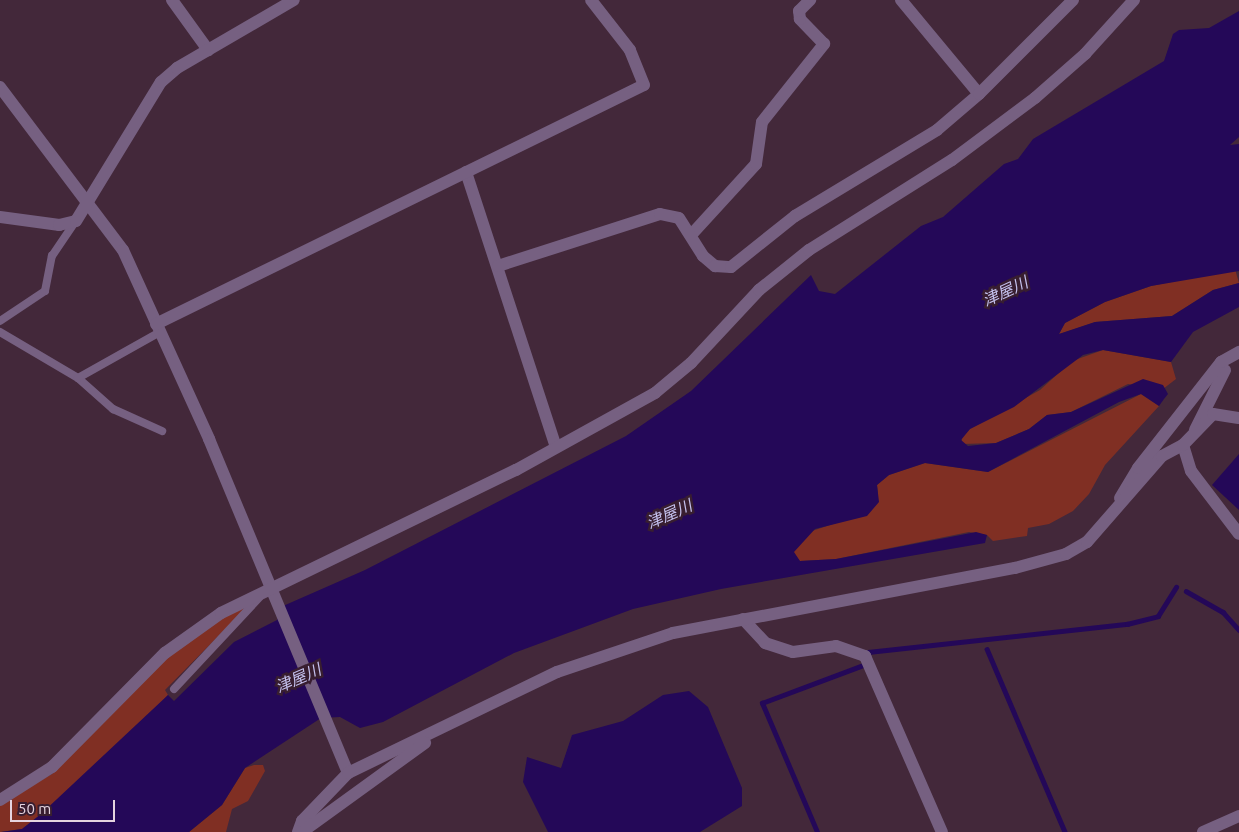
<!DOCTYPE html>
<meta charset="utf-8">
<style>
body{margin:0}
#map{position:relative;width:1239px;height:832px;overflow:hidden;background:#43283a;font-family:Ubuntu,"Noto Sans JP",sans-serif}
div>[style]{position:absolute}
.green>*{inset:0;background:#802f23}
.water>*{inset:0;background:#240858}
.stream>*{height:4.5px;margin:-2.25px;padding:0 2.25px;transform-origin:2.25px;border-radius:2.25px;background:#240858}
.service>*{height:8px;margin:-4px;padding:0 4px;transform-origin:4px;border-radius:4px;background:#766081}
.minor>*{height:12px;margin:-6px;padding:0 6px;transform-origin:6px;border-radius:6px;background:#766081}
span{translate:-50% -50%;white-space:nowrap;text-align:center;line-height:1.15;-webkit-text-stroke:5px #381e30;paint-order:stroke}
.water-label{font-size:16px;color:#c4c0ed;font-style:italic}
.scale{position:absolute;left:10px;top:800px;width:105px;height:22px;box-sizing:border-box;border:2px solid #e5d4df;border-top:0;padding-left:6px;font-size:15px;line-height:18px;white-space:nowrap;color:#e5d4df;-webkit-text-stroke:4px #381e30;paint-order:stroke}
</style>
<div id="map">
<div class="green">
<div style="clip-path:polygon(1235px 269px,1239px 283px,1213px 290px,1172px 316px,1095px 322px,1059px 334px,1065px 323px,1105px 302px,1151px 286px)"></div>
<div style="clip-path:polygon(1103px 350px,1171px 362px,1176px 379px,1163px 389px,1128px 384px,1071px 412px,1047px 415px,1029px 429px,996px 443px,962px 444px,962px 437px,970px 429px,1040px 390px,1072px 361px)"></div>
<div style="clip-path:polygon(1141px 394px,1159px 406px,1105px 465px,1089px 494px,1073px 511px,1049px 524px,1028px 528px,1027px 536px,993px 541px,987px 535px,969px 532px,836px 559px,800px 561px,794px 556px,794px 547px,809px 532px,839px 522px,878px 493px,877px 485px,889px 475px,925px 463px,988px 472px)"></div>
<div style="clip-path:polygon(247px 607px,165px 690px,168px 695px,147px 718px,61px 799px,22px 829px,0 832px,0 804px,52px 774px,165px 660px,218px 618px)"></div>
<div style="clip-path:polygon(254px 765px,263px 765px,265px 771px,248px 801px,232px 809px,226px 832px,189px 832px,222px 805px,245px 768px)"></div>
</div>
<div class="water">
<div style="clip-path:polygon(1239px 11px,1239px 137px,1230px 145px,1239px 144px,1239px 271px,1151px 286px,1105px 302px,1065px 323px,1059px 334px,1095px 322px,1172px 316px,1213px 290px,1239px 283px,1239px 307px,1193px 332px,1171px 362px,1103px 350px,1083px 355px,1014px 407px,970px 429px,961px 440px,968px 446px,996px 443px,1029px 429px,1047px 415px,1071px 412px,1143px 379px,1163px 385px,1168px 394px,1164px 399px,1159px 406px,1141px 394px,1119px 402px,988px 472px,925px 463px,889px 475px,877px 485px,879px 502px,867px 516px,815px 529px,794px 552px,800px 561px,836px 559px,976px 532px,987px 535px,985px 543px,721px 589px,633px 609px,514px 653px,383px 722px,360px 728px,340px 717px,321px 718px,245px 768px,222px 805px,189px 832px,1px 832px,22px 829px,41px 814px,168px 695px,174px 701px,234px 642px,277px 620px,283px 606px,365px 570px,626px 436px,691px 391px,811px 275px,819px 291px,835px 294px,921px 226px,943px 217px,1004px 164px,1018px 159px,1033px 139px,1164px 61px,1173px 34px,1179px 30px,1209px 28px)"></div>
<div style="clip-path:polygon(1239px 454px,1239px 510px,1212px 485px)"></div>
<div style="clip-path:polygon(689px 691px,708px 707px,742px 788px,742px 806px,700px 832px,548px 832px,523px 782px,527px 757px,561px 768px,572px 735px,623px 721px,663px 695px)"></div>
</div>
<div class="stream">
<div style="left:1186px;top:591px;width:43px;rotate:29.6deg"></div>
<div style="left:1223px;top:612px;width:24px;rotate:48deg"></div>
<div style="left:987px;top:649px;width:199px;rotate:66.9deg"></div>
<div style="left:868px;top:652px;width:261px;rotate:-6.2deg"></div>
<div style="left:1127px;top:624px;width:32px;rotate:-14deg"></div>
<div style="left:1158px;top:616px;width:34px;rotate:-58deg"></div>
<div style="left:817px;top:832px;width:140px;rotate:-113.1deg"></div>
<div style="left:762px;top:703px;width:106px;rotate:-20.5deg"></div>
</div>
<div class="service">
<div style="left:0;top:321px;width:54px;rotate:-33.7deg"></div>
<div style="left:45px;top:291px;width:36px;rotate:-79deg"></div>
<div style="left:52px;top:256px;width:41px;rotate:-55.9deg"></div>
<div style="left:0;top:332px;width:91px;rotate:30.5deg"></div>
<div style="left:78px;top:378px;width:47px;rotate:41.5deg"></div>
<div style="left:113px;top:409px;width:54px;rotate:24.2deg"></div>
<div style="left:78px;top:378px;width:94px;rotate:-29.3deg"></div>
<div style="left:174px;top:689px;width:125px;rotate:-47deg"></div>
</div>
<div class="minor">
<div style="left:172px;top:0;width:62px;rotate:54.2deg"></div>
<div style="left:901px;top:0;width:122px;rotate:50.3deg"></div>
<div style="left:0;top:87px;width:204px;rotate:53deg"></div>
<div style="left:123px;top:250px;width:208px;rotate:65.5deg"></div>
<div style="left:209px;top:439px;width:362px;rotate:67.4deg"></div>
<div style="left:466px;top:172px;width:289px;rotate:71.9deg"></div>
<div style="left:0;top:217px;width:60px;rotate:7.7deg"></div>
<div style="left:59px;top:225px;width:17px;rotate:-13deg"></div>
<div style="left:76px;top:221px;width:163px;rotate:-58.6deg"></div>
<div style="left:161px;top:82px;width:21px;rotate:-41deg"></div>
<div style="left:177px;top:68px;width:135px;rotate:-30.2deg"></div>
<div style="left:692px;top:234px;width:95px;rotate:-47.6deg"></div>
<div style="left:756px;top:164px;width:42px;rotate:-81.9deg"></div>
<div style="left:762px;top:122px;width:100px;rotate:-51.5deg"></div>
<div style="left:824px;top:44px;width:35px;rotate:-134deg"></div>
<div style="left:800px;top:19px;width:8px;rotate:-97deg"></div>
<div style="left:799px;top:11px;width:16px;rotate:-45deg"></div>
<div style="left:498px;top:266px;width:170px;rotate:-17.8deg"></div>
<div style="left:660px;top:214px;width:19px;rotate:12deg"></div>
<div style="left:679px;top:218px;width:45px;rotate:57.7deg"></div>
<div style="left:703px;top:256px;width:16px;rotate:40deg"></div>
<div style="left:715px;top:266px;width:16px;rotate:4deg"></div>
<div style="left:731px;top:267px;width:82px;rotate:-38.6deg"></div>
<div style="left:795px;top:216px;width:166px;rotate:-31.2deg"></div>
<div style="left:937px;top:130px;width:55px;rotate:-40.6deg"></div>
<div style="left:979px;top:94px;width:133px;rotate:-45deg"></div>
<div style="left:156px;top:324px;width:543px;rotate:-26.09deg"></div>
<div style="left:644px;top:85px;width:38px;rotate:-112deg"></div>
<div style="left:630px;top:50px;width:63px;rotate:-128deg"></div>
<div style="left:1195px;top:430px;width:67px;rotate:-63.4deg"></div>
<div style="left:1183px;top:445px;width:27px;rotate:73deg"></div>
<div style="left:1191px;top:471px;width:79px;rotate:52.7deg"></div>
<div style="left:1120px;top:498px;width:35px;rotate:-59deg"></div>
<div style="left:1138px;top:468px;width:135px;rotate:-51.9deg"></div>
<div style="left:1221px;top:362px;width:21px;rotate:-29deg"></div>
<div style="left:743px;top:619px;width:33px;rotate:47deg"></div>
<div style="left:765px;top:643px;width:29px;rotate:18deg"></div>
<div style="left:793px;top:652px;width:43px;rotate:-7.9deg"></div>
<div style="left:836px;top:646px;width:31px;rotate:19deg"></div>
<div style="left:865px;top:656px;width:192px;rotate:66.4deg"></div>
<div style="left:0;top:800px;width:62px;rotate:-32.4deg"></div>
<div style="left:52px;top:767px;width:161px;rotate:-45.3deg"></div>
<div style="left:165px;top:653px;width:69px;rotate:-35.5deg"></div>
<div style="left:221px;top:613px;width:328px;rotate:-25.9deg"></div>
<div style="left:516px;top:470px;width:159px;rotate:-29deg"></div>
<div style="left:655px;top:393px;width:47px;rotate:-39.8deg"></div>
<div style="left:691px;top:363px;width:100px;rotate:-47deg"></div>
<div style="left:759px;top:290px;width:64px;rotate:-38.7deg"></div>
<div style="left:809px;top:250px;width:169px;rotate:-32.2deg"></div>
<div style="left:952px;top:160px;width:104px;rotate:-36.8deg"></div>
<div style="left:1035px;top:98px;width:67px;rotate:-41.3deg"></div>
<div style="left:1085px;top:54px;width:73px;rotate:-47.8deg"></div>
<div style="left:298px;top:832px;width:12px;rotate:-70deg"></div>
<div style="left:302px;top:821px;width:66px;rotate:-46.2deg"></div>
<div style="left:348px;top:773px;width:232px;rotate:-25.8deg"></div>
<div style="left:557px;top:672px;width:122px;rotate:-18.6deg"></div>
<div style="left:673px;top:633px;width:348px;rotate:-10.8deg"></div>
<div style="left:1015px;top:568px;width:53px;rotate:-15.4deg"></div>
<div style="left:1066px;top:554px;width:24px;rotate:-30deg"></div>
<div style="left:1087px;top:542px;width:114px;rotate:-48.9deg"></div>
<div style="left:1162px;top:456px;width:24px;rotate:-28deg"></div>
<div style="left:1183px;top:445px;width:43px;rotate:-45.9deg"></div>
<div style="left:1213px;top:414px;width:26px;rotate:9deg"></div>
<div style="left:302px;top:832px;width:152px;rotate:-35.9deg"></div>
<div style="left:1203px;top:832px;width:39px;rotate:-24deg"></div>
</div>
<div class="water-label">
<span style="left:1005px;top:291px;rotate:-25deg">津屋川</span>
<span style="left:669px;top:514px;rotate:-24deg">津屋川</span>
<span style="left:298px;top:678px;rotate:-24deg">津屋川</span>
</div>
<div class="scale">50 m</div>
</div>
